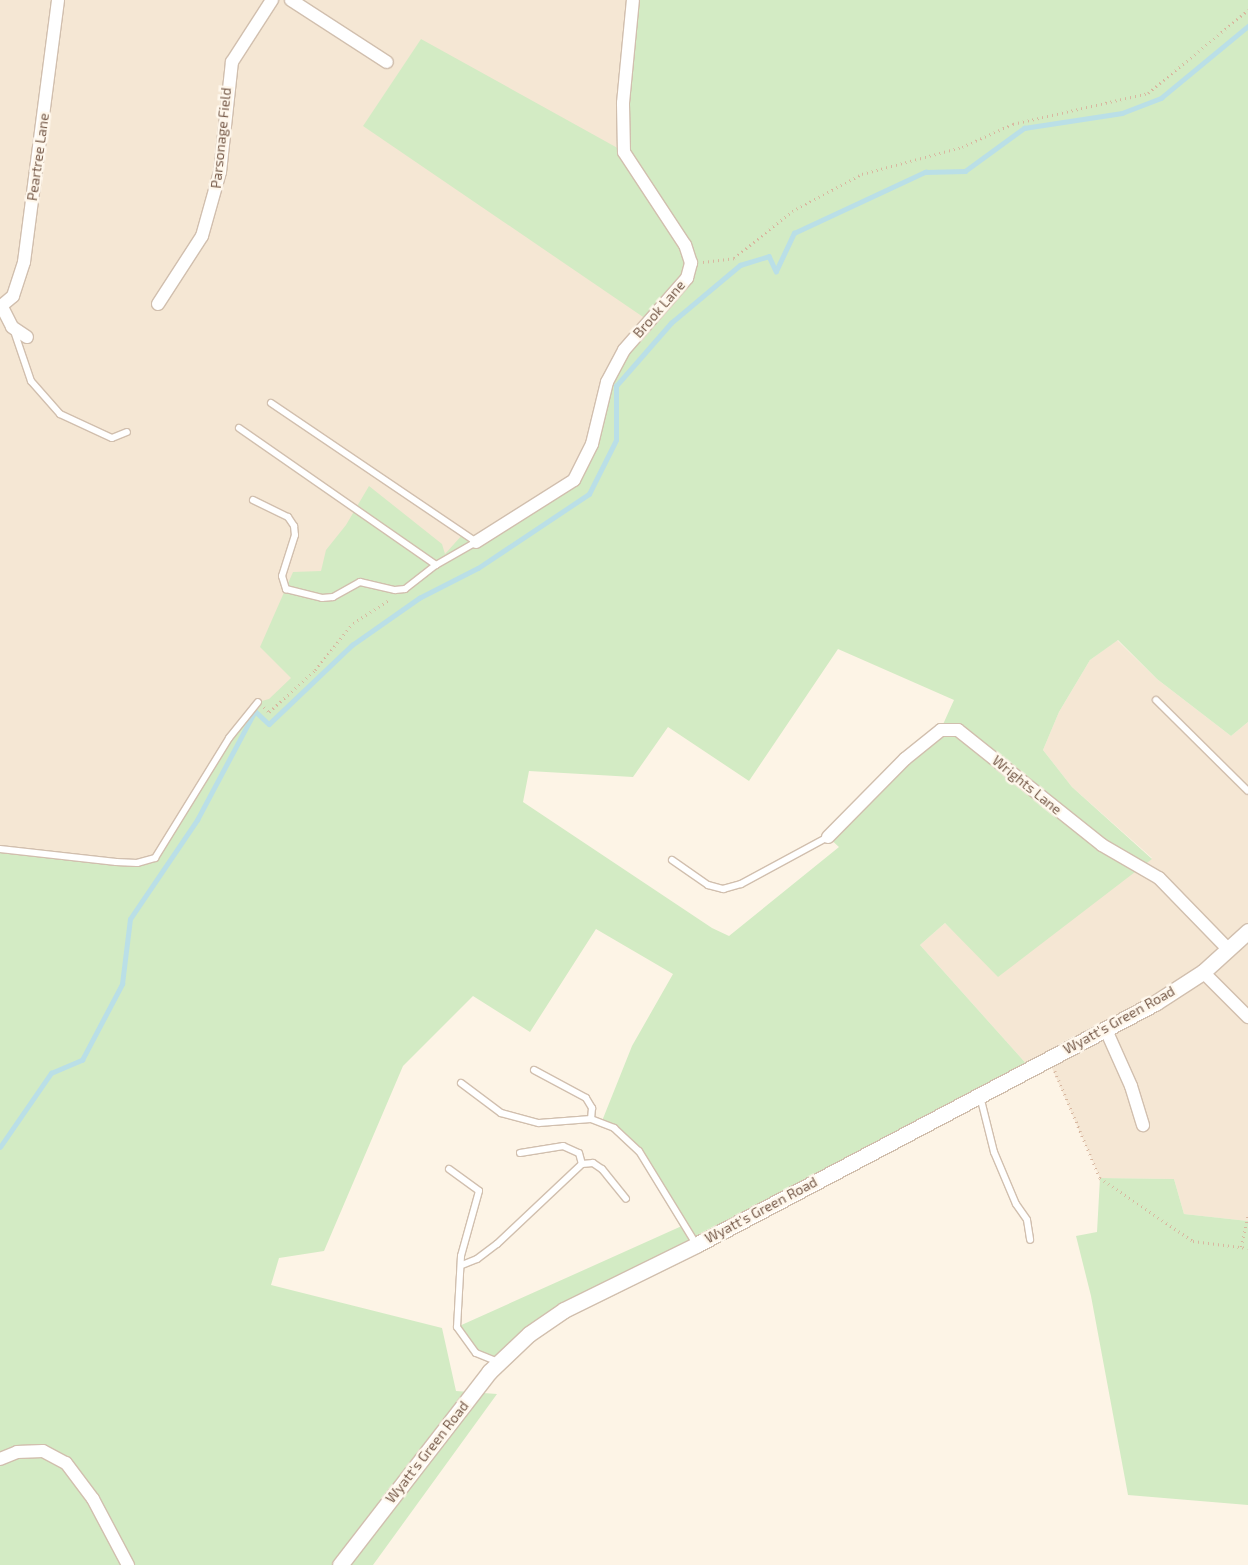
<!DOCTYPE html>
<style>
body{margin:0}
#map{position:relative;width:1248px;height:1565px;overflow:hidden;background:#fdf4e6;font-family:"Exo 2",sans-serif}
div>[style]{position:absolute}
.residential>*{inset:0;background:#f5e7d4}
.green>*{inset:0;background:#d3ebc4}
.stream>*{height:4.5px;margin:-2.25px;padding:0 2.25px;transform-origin:2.25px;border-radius:2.25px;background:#badfe7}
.path>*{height:2.5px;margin-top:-1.25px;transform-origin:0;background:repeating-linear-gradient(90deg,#d8b7a0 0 1px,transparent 0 5px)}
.roads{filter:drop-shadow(1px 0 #d1bfae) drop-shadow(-1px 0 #d1bfae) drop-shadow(0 1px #d1bfae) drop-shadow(0 -1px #d1bfae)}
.service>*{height:6px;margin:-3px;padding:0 3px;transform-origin:3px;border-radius:3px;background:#fff}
.minor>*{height:12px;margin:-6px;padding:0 6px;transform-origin:6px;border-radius:6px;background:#fff}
.tertiary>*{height:15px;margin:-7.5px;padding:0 7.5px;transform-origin:7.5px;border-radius:7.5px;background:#fff}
span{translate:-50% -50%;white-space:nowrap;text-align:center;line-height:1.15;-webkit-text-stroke:5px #fff8ed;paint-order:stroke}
.street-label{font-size:14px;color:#775b4a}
</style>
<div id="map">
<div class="residential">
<div style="clip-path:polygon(0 0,633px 0,685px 245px,583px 463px,155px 858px,137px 863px,0 849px)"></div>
<div style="clip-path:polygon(1117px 640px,1157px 679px,1231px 736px,1248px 722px,1248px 1221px,1184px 1214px,1174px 1179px,1100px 1178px,1048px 1059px,1030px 1068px,920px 945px,945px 923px,963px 940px,1152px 858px,1072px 787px,1043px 750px,1059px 712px,1090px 660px)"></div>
</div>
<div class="green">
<div style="clip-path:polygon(evenodd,633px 0,1248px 0,1248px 722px,1231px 736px,1157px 679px,1118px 640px,1090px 660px,1059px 712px,1043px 750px,1072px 787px,1152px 859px,998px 977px,945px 923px,920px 945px,1030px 1068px,603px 1290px,498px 1362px,476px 1353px,457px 1327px,684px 1225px,639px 1151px,602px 1121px,632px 1046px,673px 974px,596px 929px,530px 1032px,473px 996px,403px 1066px,324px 1251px,279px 1258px,271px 1285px,442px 1328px,456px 1391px,497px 1394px,373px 1565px,0 1565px,0 849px,116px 862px,155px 858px,229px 738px,258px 702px,269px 699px,291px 678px,260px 647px,293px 572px,321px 571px,326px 550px,346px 525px,369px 486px,442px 544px,445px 554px,463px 534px,476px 542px,574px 480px,607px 382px,649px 321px,363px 126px,421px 39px,623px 151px,633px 0,838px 649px,954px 700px,940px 731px,828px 837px,839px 847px,729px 936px,712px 928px,523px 802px,529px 771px,633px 777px,668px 727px,749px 781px,838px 649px)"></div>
<div style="clip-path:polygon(1100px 1178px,1174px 1179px,1184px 1214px,1248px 1221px,1248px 1505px,1128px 1495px,1091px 1296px,1076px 1236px,1097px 1232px)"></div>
</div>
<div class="stream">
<div style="left:0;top:1147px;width:90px;rotate:-55.4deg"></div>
<div style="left:51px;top:1073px;width:34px;rotate:-23deg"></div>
<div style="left:82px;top:1060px;width:86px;rotate:-62.2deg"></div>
<div style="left:122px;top:984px;width:65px;rotate:-83deg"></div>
<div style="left:130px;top:919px;width:120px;rotate:-55.9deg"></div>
<div style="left:197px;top:820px;width:123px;rotate:-62deg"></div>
<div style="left:255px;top:711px;width:19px;rotate:43deg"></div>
<div style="left:269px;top:724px;width:115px;rotate:-43.6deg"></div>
<div style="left:352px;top:645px;width:82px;rotate:-35deg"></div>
<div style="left:419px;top:598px;width:66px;rotate:-27deg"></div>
<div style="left:478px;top:568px;width:133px;rotate:-33.7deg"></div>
<div style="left:589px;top:494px;width:60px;rotate:-63.4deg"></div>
<div style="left:616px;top:440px;width:54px;rotate:-90deg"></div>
<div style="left:616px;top:386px;width:84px;rotate:-48.9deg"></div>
<div style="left:671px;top:323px;width:90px;rotate:-40deg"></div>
<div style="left:740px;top:265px;width:30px;rotate:-17deg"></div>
<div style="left:769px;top:256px;width:17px;rotate:65deg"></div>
<div style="left:776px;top:271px;width:42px;rotate:-64.7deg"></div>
<div style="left:794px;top:233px;width:145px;rotate:-25deg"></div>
<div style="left:925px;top:172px;width:40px;rotate:-1.4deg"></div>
<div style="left:965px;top:171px;width:73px;rotate:-36.1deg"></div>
<div style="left:1024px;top:128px;width:99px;rotate:-8.7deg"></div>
<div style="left:1122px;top:113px;width:42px;rotate:-21deg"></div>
<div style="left:1161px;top:98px;width:113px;rotate:-39.6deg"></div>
</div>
<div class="path">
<div style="left:703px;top:262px;width:31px;rotate:-7deg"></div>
<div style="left:734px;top:258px;width:75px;rotate:-39deg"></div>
<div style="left:792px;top:211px;width:79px;rotate:-27.9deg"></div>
<div style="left:862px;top:174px;width:104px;rotate:-15.1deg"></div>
<div style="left:962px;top:147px;width:56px;rotate:-24.3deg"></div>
<div style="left:1013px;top:124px;width:139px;rotate:-12.9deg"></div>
<div style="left:1148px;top:93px;width:130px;rotate:-39.7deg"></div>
<div style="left:264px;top:707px;width:7px;rotate:45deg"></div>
<div style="left:269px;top:712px;width:62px;rotate:-42.4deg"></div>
<div style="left:315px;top:670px;width:60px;rotate:-51deg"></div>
<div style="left:353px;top:623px;width:43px;rotate:-32.6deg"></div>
<div style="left:1055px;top:1071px;width:116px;rotate:67.2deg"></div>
<div style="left:1100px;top:1178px;width:112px;rotate:34.1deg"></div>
<div style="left:1193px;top:1241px;width:55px;rotate:7.3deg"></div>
<div style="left:1241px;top:1247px;width:33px;rotate:-78deg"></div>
</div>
<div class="roads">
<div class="service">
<div style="left:14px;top:331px;width:53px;rotate:71.2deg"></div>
<div style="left:31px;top:381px;width:44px;rotate:48.7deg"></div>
<div style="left:60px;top:414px;width:57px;rotate:24.8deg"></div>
<div style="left:112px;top:438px;width:16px;rotate:-22deg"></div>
<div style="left:271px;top:403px;width:248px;rotate:34.1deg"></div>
<div style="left:239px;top:428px;width:240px;rotate:34.8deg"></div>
<div style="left:253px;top:500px;width:39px;rotate:26deg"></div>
<div style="left:288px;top:517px;width:11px;rotate:56deg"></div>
<div style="left:294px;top:526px;width:9px;rotate:84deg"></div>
<div style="left:295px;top:535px;width:43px;rotate:107.6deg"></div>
<div style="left:282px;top:576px;width:14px;rotate:73deg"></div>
<div style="left:286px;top:589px;width:37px;rotate:14deg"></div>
<div style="left:322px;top:598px;width:11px;rotate:-5deg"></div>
<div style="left:333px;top:597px;width:31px;rotate:-29deg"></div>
<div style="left:360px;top:582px;width:36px;rotate:13deg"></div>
<div style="left:395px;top:590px;width:10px;rotate:-6deg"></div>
<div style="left:405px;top:589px;width:39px;rotate:-38deg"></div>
<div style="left:436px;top:565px;width:46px;rotate:-29.9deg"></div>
<div style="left:1156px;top:700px;width:129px;rotate:44.7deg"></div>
<div style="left:0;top:849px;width:117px;rotate:6.4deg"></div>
<div style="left:116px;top:862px;width:21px;rotate:3deg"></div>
<div style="left:137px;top:863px;width:19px;rotate:-16deg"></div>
<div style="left:155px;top:858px;width:141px;rotate:-58.3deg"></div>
<div style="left:229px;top:738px;width:46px;rotate:-51.1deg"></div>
<div style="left:672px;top:860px;width:44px;rotate:34.8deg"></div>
<div style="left:708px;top:885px;width:16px;rotate:15deg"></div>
<div style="left:723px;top:889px;width:19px;rotate:-16deg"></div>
<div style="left:741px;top:884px;width:99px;rotate:-28.4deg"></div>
<div style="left:534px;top:1070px;width:59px;rotate:28.3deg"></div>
<div style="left:586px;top:1098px;width:12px;rotate:59deg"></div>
<div style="left:592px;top:1108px;width:11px;rotate:95deg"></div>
<div style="left:461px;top:1083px;width:50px;rotate:36.9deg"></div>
<div style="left:501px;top:1113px;width:39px;rotate:15deg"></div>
<div style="left:539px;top:1123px;width:52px;rotate:-4.4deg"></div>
<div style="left:591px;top:1119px;width:25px;rotate:21deg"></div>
<div style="left:614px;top:1128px;width:34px;rotate:43deg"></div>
<div style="left:639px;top:1151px;width:109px;rotate:58.5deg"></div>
<div style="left:980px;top:1096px;width:58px;rotate:76deg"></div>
<div style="left:994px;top:1152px;width:56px;rotate:67.1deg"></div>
<div style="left:1016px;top:1204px;width:19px;rotate:55deg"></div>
<div style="left:1027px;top:1220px;width:20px;rotate:81deg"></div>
<div style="left:520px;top:1153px;width:44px;rotate:-9.2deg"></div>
<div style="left:563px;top:1146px;width:17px;rotate:24deg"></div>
<div style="left:579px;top:1153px;width:11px;rotate:75deg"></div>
<div style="left:449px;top:1169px;width:37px;rotate:36deg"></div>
<div style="left:479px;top:1191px;width:67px;rotate:105.5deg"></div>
<div style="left:461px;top:1256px;width:71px;rotate:93.2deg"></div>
<div style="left:457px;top:1327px;width:32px;rotate:54deg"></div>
<div style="left:476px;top:1353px;width:24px;rotate:22deg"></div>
<div style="left:462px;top:1265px;width:16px;rotate:-22deg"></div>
<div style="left:477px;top:1259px;width:25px;rotate:-37deg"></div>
<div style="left:497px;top:1244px;width:117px;rotate:-43.3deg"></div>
<div style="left:582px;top:1164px;width:11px;rotate:-5deg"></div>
<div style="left:593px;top:1163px;width:11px;rotate:34deg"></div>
<div style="left:602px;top:1169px;width:38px;rotate:51deg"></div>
</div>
<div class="minor">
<div style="left:291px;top:0;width:114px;rotate:32.9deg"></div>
<div style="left:158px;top:304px;width:81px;rotate:-57.1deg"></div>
<div style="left:202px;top:236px;width:66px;rotate:-74.3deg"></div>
<div style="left:220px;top:172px;width:111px;rotate:-83.8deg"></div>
<div style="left:232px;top:62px;width:74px;rotate:-57.2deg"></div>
<div style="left:0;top:307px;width:17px;rotate:-40deg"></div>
<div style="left:13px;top:296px;width:36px;rotate:-72deg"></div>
<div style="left:24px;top:262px;width:264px;rotate:-82.6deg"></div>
<div style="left:2px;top:307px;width:22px;rotate:63deg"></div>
<div style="left:12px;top:327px;width:18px;rotate:34deg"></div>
<div style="left:476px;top:542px;width:116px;rotate:-32.3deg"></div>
<div style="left:574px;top:480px;width:40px;rotate:-63.4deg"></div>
<div style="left:592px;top:444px;width:64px;rotate:-76.4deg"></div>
<div style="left:607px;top:382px;width:36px;rotate:-62deg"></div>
<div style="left:624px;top:350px;width:96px;rotate:-48.8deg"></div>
<div style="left:687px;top:278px;width:16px;rotate:-75deg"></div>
<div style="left:691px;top:263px;width:19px;rotate:-108deg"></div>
<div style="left:685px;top:245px;width:111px;rotate:-123.3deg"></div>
<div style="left:624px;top:152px;width:49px;rotate:-91.2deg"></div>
<div style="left:623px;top:103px;width:103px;rotate:-84.5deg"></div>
<div style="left:828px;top:837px;width:110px;rotate:-45.4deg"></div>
<div style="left:905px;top:759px;width:46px;rotate:-38.9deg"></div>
<div style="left:941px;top:730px;width:17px"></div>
<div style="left:958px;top:730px;width:184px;rotate:38.6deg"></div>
<div style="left:1102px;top:845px;width:66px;rotate:30.1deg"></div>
<div style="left:1159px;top:878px;width:99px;rotate:45.8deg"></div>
<div style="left:1203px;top:972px;width:64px;rotate:45deg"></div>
<div style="left:1106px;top:1030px;width:61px;rotate:65.9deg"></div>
<div style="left:1131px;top:1086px;width:41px;rotate:72.9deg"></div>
<div style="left:0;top:1459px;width:18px;rotate:-22deg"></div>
<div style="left:17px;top:1452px;width:26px;rotate:-2deg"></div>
<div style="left:43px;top:1451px;width:26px;rotate:28deg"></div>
<div style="left:66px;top:1463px;width:45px;rotate:53.1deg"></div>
<div style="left:93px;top:1499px;width:75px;rotate:62.1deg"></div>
</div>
<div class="tertiary">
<div style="left:340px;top:1565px;width:244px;rotate:-52.3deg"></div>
<div style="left:489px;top:1372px;width:55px;rotate:-43.5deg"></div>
<div style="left:529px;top:1334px;width:42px;rotate:-34.4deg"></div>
<div style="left:564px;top:1310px;width:147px;rotate:-26.2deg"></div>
<div style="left:696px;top:1245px;width:519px;rotate:-27.8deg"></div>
<div style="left:1155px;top:1003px;width:57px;rotate:-32.9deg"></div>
<div style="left:1203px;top:972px;width:61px;rotate:-42.3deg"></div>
</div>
</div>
<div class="street-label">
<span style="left:221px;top:138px;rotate:-84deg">Parsonage Field</span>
<span style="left:38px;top:157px;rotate:-82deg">Peartree Lane</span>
<span style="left:659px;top:309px;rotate:-49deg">Brook Lane</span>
<span style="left:1027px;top:785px;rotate:39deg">Wrights Lane</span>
<span style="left:1119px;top:1020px;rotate:-29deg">Wyatt's Green Road</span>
<span style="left:761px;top:1210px;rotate:-28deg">Wyatt's Green Road</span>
<span style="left:427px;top:1452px;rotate:-52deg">Wyatt's Green Road</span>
</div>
</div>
